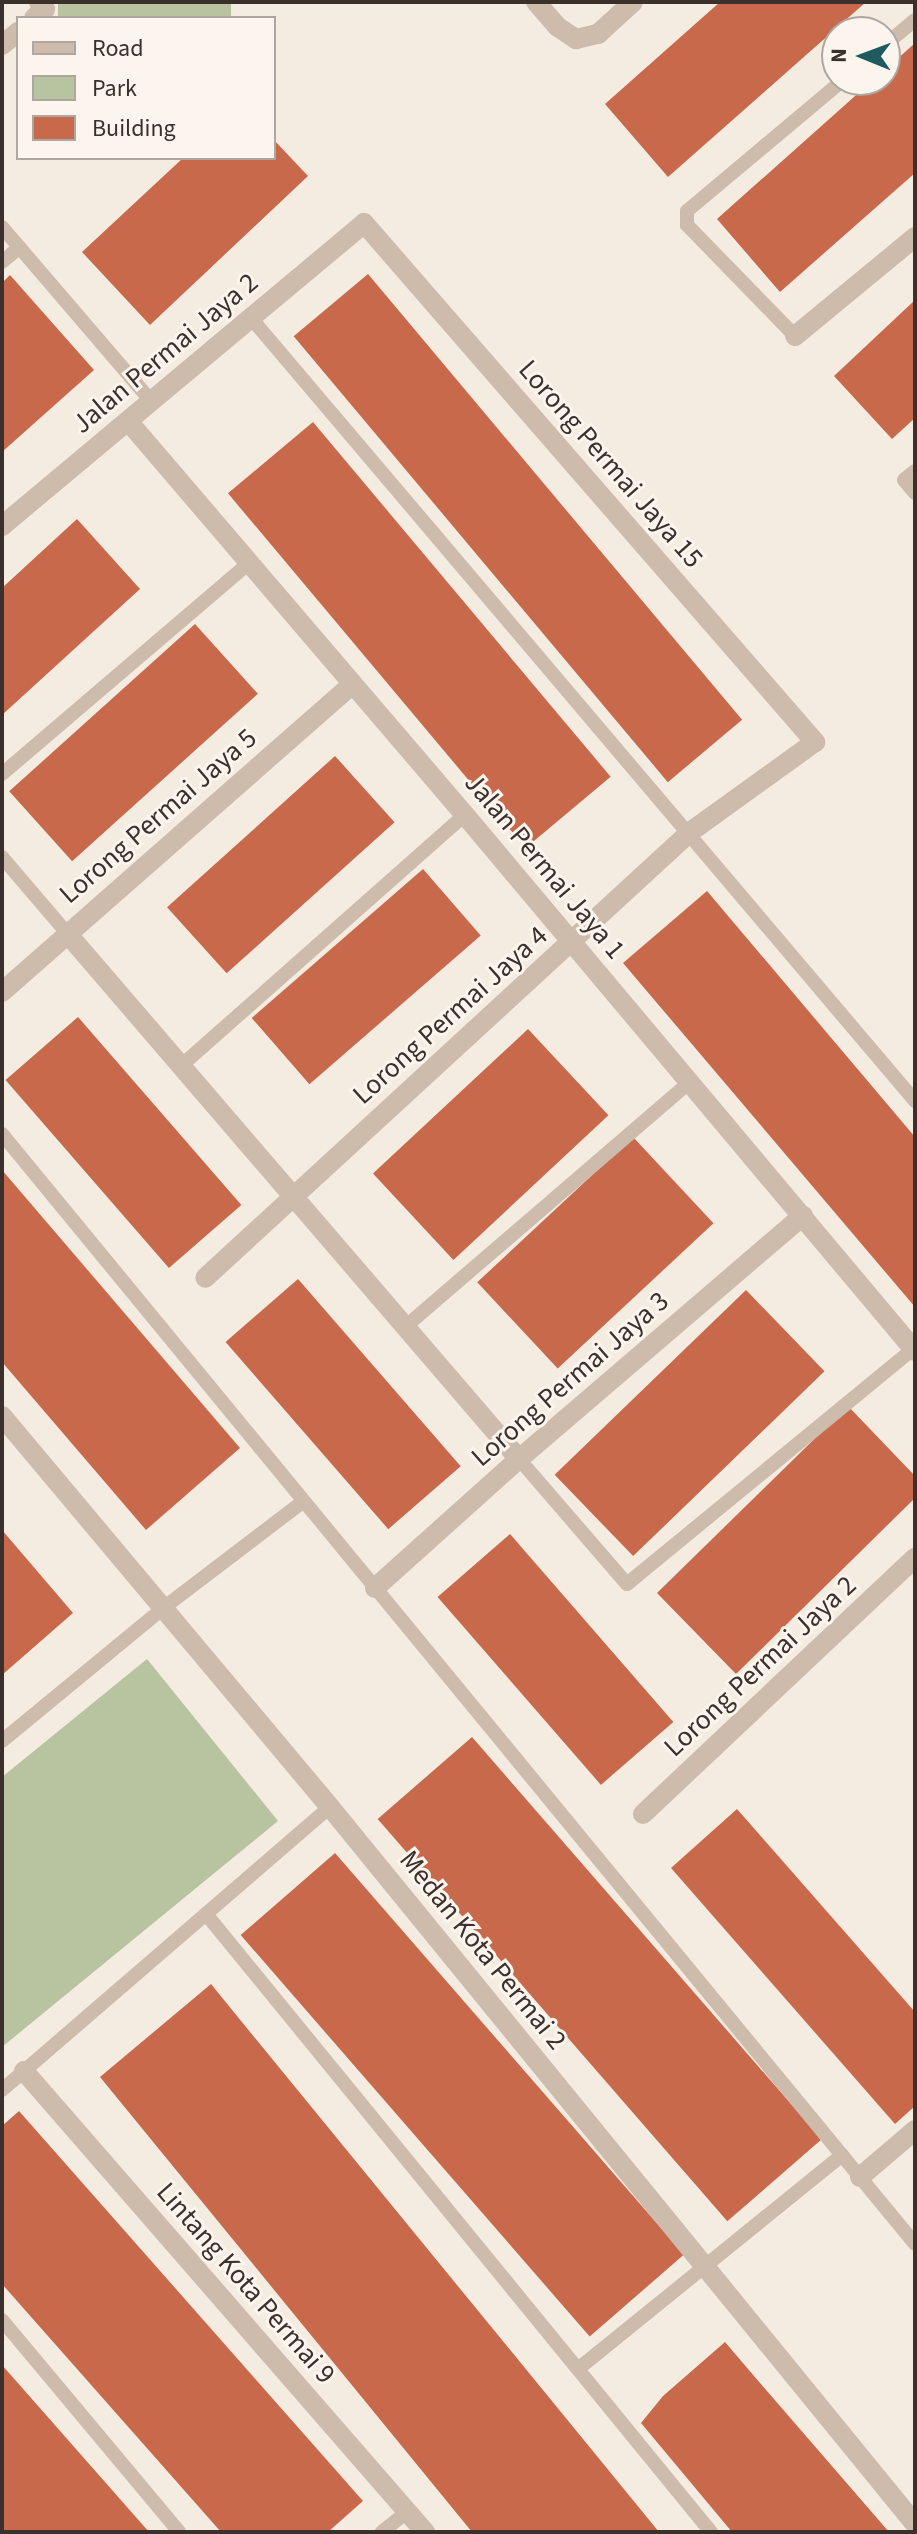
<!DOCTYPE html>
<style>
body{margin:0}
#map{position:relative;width:917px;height:2534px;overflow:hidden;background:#f4ebe1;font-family:"Source Sans 3",sans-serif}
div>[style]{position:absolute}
.green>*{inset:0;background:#b8c4a0;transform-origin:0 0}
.building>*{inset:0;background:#c8694b;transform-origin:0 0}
.service>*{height:14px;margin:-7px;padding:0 7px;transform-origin:7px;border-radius:7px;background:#cdbbac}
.minor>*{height:20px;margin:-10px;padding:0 10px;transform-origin:10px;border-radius:10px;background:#cdbbac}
span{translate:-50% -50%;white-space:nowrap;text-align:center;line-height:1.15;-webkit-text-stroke:6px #fbf5ee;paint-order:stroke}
.street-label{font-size:28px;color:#3b302b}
.frame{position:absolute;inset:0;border:4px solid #3b302b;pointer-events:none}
.legend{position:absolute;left:16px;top:16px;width:260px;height:144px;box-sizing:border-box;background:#fbf5ee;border:2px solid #aea6a0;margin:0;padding:10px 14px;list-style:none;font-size:24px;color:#3b302b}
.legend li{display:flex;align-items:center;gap:16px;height:40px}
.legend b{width:40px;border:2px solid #aea6a0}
.north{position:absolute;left:821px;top:16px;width:80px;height:80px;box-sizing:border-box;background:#fbf5ee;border:2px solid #aea6a0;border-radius:50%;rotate:271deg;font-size:22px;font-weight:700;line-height:32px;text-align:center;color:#3b302b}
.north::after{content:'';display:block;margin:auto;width:28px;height:36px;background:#1f5a5e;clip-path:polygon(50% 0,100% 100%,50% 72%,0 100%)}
</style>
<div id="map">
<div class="green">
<div style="left:58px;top:2px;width:173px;height:16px"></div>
<div style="clip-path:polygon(147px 1659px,278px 1821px,2px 2047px,2px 1777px)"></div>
</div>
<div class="building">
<div style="clip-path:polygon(720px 2px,866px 2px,668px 177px,605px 104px)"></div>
<div style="clip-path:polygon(915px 43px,915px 173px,780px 292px,717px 219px,873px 80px,885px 80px,885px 70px)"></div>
<div style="clip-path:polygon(274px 140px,308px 176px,150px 325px,82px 252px,183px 158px,274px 158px)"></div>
<div style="left:368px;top:274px;width:582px;height:97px;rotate:50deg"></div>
<div style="clip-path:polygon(10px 275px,94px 370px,2px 452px,2px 283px)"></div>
<div style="clip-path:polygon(915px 300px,915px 418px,892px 439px,834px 376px)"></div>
<div style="left:313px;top:422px;width:463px;height:111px;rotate:50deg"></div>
<div style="clip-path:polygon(77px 519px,140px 589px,2px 715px,2px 588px)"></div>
<div style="left:195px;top:624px;width:94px;height:250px;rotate:48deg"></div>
<div style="left:335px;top:756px;width:89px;height:226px;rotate:48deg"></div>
<div style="left:423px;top:869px;width:88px;height:227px;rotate:49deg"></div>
<div style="clip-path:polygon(707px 891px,915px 1137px,915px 1307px,623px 963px)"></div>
<div style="left:78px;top:1017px;width:249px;height:96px;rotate:49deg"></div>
<div style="left:528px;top:1029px;width:118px;height:212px;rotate:47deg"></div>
<div style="left:633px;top:1137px;width:118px;height:213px;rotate:47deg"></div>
<div style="clip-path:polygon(2px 1170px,240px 1448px,146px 1530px,2px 1362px)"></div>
<div style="left:298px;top:1279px;width:248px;height:96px;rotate:49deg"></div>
<div style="left:746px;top:1290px;width:113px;height:266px;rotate:46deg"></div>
<div style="clip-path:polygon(848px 1406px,915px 1476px,915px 1498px,736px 1674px,657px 1593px)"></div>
<div style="clip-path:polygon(2px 1530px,73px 1613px,2px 1675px)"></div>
<div style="left:510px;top:1534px;width:249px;height:96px;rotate:49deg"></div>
<div style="left:472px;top:1737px;width:533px;height:125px;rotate:49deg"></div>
<div style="clip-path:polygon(737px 1809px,915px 2012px,915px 2106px,895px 2124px,671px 1868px)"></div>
<div style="left:335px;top:1853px;width:532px;height:125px;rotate:49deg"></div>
<div style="clip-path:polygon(211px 1984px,237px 2016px,659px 2532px,472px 2532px,100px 2077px)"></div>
<div style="clip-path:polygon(19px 2111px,363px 2501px,328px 2532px,221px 2532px,2px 2284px,2px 2126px)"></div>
<div style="clip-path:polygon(725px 2342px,754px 2376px,889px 2532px,732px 2532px,641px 2423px,663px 2396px)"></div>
<div style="clip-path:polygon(2px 2365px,149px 2532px,2px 2532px)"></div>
</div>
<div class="service">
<div style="left:885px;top:45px;width:39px;rotate:-40deg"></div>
<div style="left:2px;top:227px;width:229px;rotate:49.4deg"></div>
<div style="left:2px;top:262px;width:23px;rotate:-40deg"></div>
<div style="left:251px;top:318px;width:1027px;rotate:49.7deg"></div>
<div style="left:795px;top:336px;width:155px;rotate:-134.2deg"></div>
<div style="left:687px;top:225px;width:14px;rotate:-90deg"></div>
<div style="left:687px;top:211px;width:204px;rotate:-40deg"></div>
<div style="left:915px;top:471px;width:14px;rotate:141deg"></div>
<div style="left:904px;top:480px;width:17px;rotate:50deg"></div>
<div style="left:2px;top:774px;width:325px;rotate:-40.5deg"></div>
<div style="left:2px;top:857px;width:99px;rotate:49.5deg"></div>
<div style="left:182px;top:1065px;width:378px;rotate:-41.5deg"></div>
<div style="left:2px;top:1134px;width:1437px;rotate:50.56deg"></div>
<div style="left:405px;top:1327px;width:376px;rotate:-40.7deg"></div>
<div style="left:519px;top:1459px;width:165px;rotate:49.2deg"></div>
<div style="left:627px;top:1584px;width:370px;rotate:-39.4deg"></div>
<div style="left:2px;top:1741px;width:207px;rotate:-39.5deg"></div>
<div style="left:162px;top:1609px;width:178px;rotate:-37.3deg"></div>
<div style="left:206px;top:1914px;width:798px;rotate:50.75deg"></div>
<div style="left:2px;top:2090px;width:433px;rotate:-40.8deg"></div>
<div style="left:2px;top:2320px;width:276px;rotate:50.1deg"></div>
<div style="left:578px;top:2369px;width:340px;rotate:-39deg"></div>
<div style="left:382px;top:2532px;width:32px;rotate:-39deg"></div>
</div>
<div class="minor">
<div style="left:536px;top:2px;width:33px;rotate:49deg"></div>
<div style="left:558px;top:27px;width:22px;rotate:34deg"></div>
<div style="left:576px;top:39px;width:23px;rotate:-13deg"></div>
<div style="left:598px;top:34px;width:47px;rotate:-42.4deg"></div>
<div style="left:34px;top:18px;width:14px;rotate:-39deg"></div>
<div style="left:45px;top:9px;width:9px;rotate:-131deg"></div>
<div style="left:2px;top:45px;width:21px;rotate:-39deg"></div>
<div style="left:795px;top:336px;width:156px;rotate:-39.5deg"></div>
<div style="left:128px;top:421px;width:518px;rotate:49.46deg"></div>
<div style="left:465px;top:815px;width:700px;rotate:49.98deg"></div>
<div style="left:2px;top:526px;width:472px;rotate:-39.9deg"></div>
<div style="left:364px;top:223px;width:688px;rotate:49.01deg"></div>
<div style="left:815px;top:742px;width:155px;rotate:144.2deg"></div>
<div style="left:689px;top:833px;width:657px;rotate:137.4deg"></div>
<div style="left:66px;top:932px;width:695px;rotate:49.32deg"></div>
<div style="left:2px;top:992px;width:466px;rotate:-41.3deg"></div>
<div style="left:2px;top:1416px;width:510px;rotate:50.01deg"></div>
<div style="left:330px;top:1807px;width:925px;rotate:50.79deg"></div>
<div style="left:375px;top:1588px;width:193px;rotate:-41.9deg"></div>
<div style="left:519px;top:1459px;width:374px;rotate:-40.6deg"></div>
<div style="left:643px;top:1814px;width:374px;rotate:-43.3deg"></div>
<div style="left:24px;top:2071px;width:611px;rotate:48.98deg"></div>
<div style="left:860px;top:2177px;width:72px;rotate:-40.5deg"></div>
</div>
<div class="street-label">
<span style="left:165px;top:353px;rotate:-40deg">Jalan Permai Jaya 2</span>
<span style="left:611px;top:464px;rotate:49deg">Lorong Permai Jaya 15</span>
<span style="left:158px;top:816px;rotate:-41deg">Lorong Permai Jaya 5</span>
<span style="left:545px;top:866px;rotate:50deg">Jalan Permai Jaya 1</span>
<span style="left:450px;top:1015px;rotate:-42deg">Lorong Permai Jaya 4</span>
<span style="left:570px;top:1379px;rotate:-41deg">Lorong Permai Jaya 3</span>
<span style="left:760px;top:1666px;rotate:-43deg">Lorong Permai Jaya 2</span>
<span style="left:483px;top:1950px;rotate:51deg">Medan Kota Permai 2</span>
<span style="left:246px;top:2283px;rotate:49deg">Lintang Kota Permai 9</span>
</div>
<div class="frame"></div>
<ul class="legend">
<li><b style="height:10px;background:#cdbbac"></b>Road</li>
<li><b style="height:22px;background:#b8c4a0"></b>Park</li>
<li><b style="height:22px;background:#c8694b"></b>Building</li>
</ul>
<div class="north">N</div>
</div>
